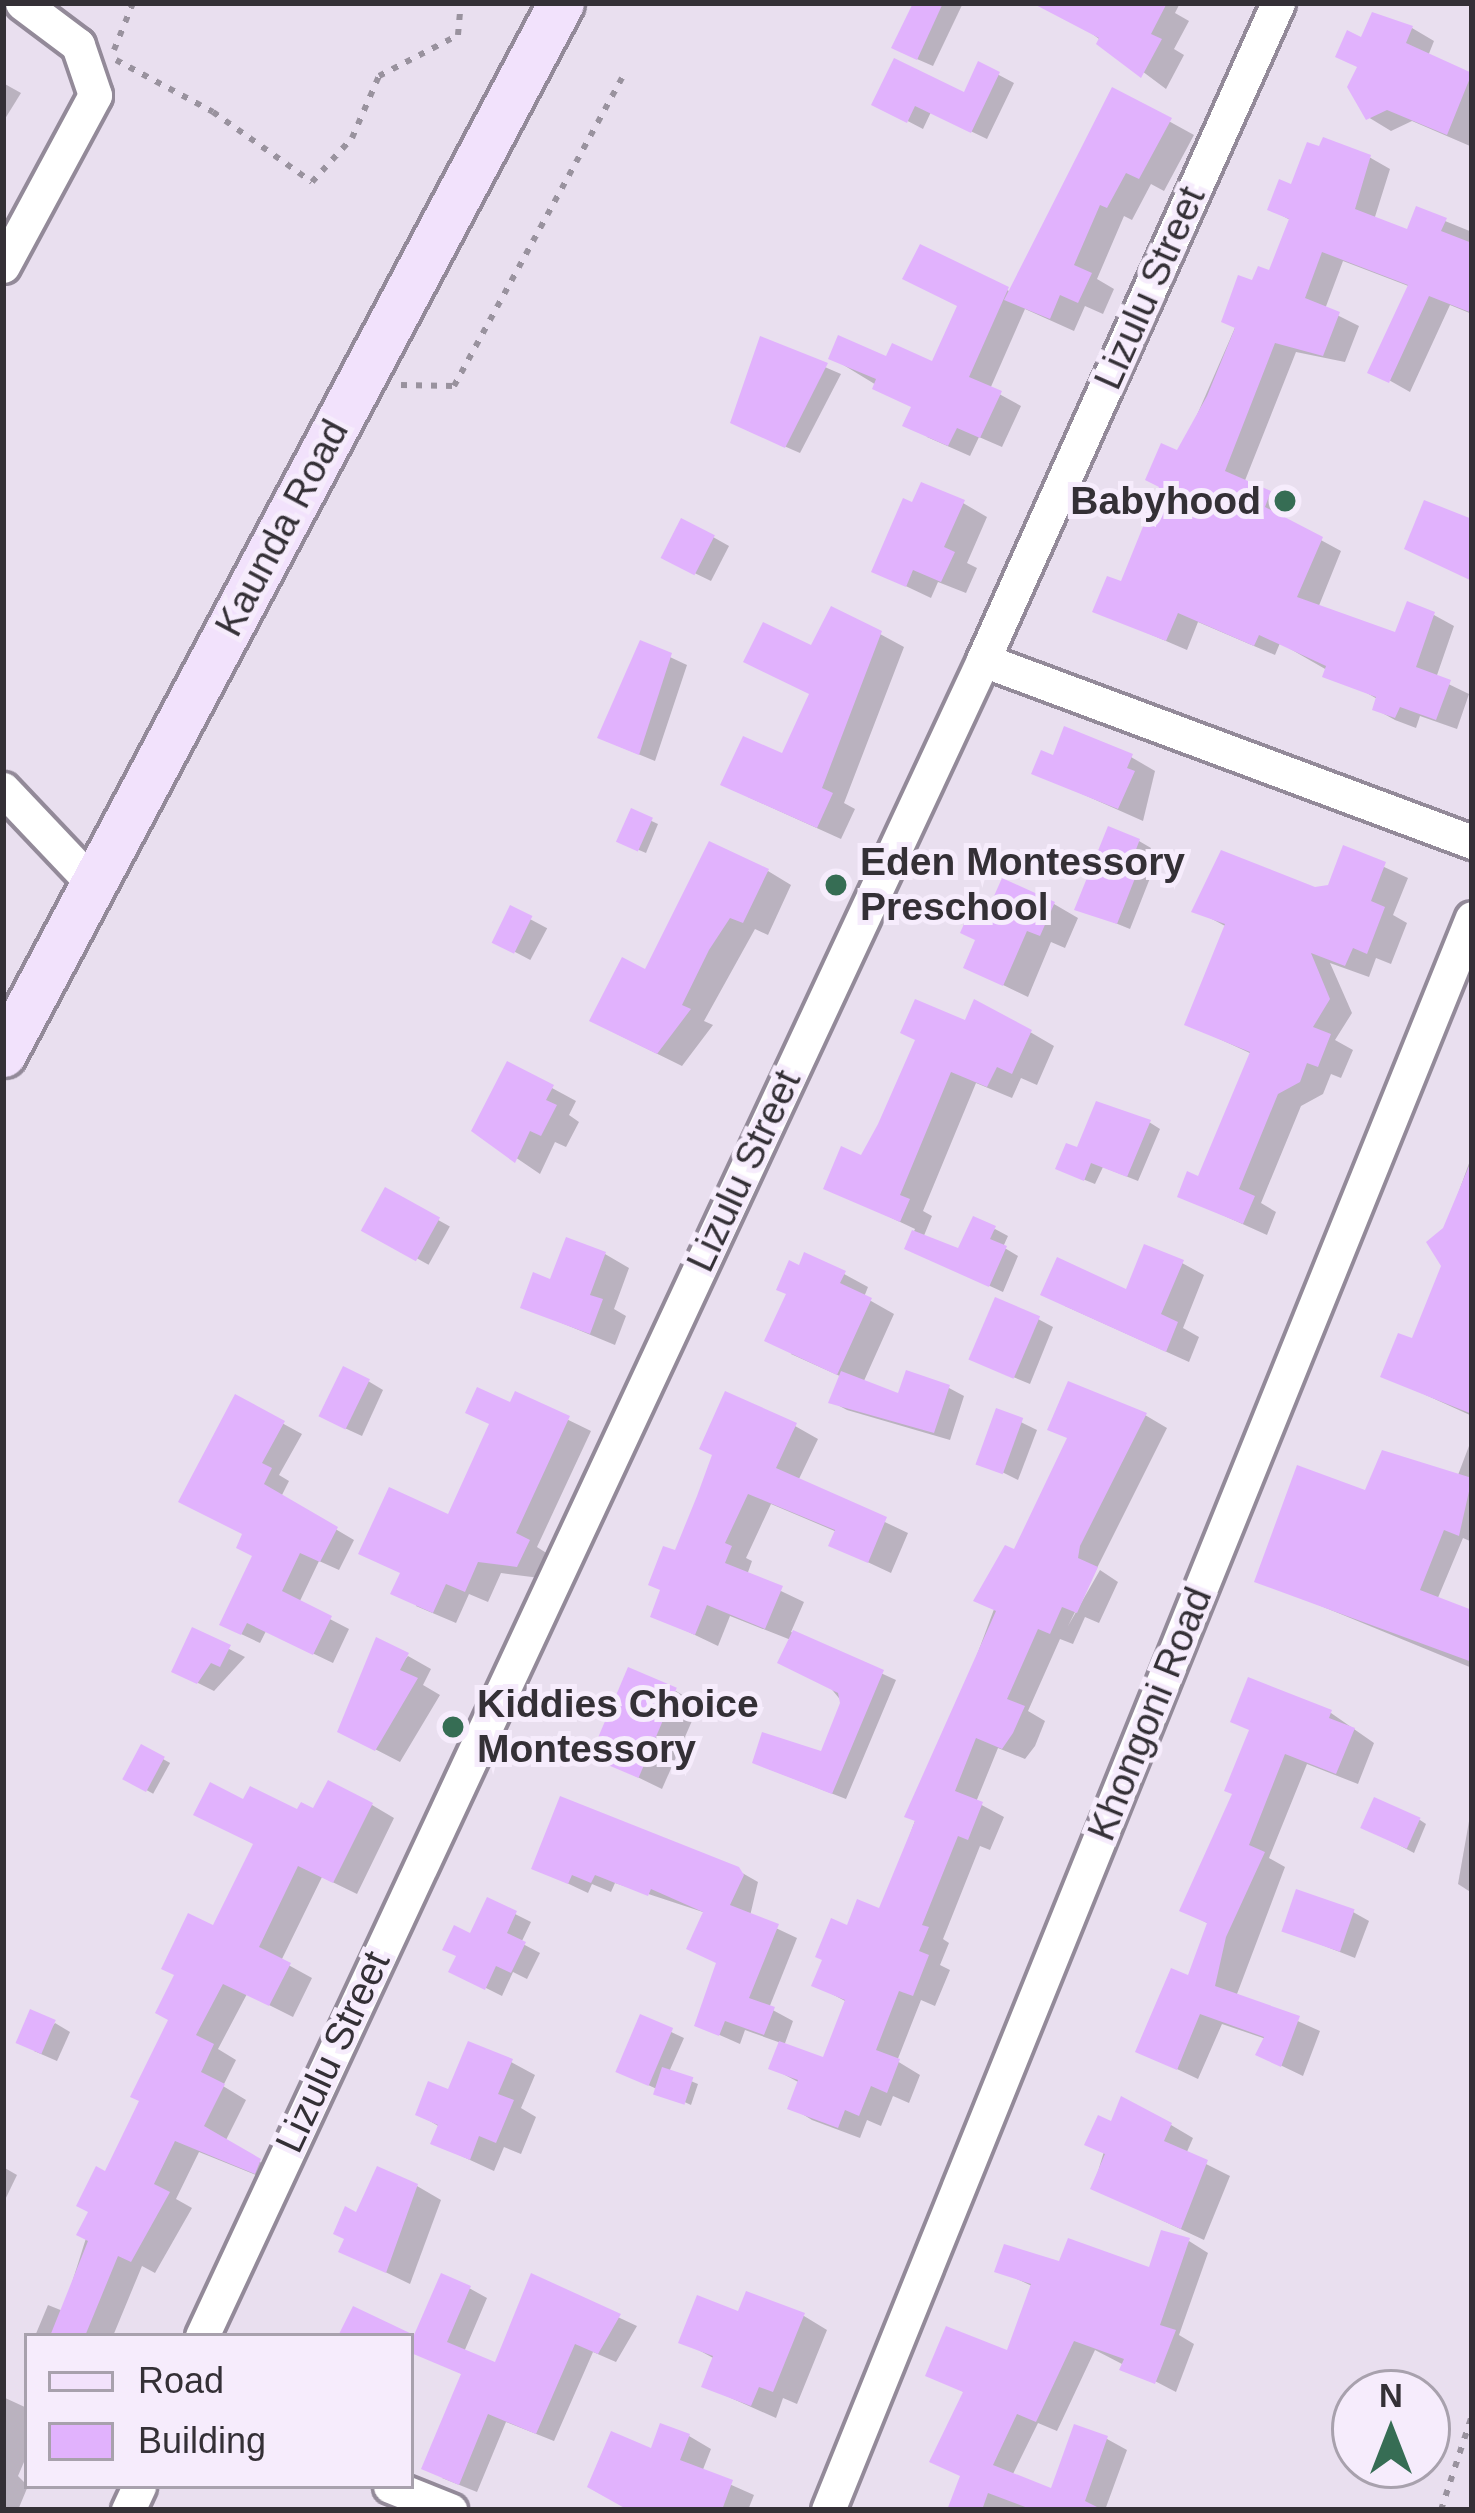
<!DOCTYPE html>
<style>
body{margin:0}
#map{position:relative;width:1475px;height:2513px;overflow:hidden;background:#e9dfef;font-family:Helvetica,sans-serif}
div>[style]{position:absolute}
.shadow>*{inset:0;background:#0003;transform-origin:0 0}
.building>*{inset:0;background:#e1b2fd;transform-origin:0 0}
.path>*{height:6px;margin-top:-3px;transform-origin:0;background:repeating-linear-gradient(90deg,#99929e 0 6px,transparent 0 15px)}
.roads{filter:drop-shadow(3px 0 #938a99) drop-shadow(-3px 0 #938a99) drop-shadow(0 3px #938a99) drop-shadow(0 -3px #938a99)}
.minor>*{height:33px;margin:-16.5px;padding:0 16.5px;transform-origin:16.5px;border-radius:16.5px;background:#fff}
.secondary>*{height:45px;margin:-22.5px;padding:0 22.5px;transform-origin:22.5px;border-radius:22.5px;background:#f2e2fc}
.dots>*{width:33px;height:33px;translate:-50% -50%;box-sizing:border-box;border:6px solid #f6ecfc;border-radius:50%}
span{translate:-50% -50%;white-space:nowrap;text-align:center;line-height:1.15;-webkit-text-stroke:10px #f6ecfc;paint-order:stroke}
.street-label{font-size:39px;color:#343036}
.poi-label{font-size:39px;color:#343036;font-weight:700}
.right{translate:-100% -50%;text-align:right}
.left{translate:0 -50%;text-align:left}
.frame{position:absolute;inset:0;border:6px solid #343036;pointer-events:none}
.legend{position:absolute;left:24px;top:2333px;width:390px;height:156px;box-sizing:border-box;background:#f6ecfc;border:3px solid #a8a1ad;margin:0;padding:15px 21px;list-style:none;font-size:36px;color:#343036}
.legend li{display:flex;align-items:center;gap:24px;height:60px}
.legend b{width:60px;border:3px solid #a8a1ad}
.north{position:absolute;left:1331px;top:2369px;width:120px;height:120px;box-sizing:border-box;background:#f6ecfc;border:3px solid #a8a1ad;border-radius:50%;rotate:0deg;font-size:33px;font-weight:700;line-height:48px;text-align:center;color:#343036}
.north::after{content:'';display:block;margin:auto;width:42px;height:54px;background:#366d54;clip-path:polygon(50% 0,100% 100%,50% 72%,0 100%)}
</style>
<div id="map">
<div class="shadow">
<div style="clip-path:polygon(916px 3px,963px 3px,933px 66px,910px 56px)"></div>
<div style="clip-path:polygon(1051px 3px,1179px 5px,1175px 13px,1189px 21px,1174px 49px,1184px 55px,1166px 89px)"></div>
<div style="clip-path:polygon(1412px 28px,1434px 41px,1428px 56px,1472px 76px,1470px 146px,1412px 121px,1391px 131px,1368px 117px,1362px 41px)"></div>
<div style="clip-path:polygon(980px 65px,1014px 83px,987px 139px,931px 112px,923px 129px,875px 104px,965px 96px)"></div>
<div style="clip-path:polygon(3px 83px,21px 93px,3px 122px)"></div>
<div style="clip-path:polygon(1114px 91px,1194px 135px,1164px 191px,1151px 184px,1132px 220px,1124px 216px,1097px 279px,1114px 289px,1103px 314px,1085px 306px,1074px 331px,1025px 309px,990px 389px,1021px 406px,1002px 447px,979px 437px,970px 456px,927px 437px,914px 408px,832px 358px,934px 365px,960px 306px,922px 248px,1011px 292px)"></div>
<div style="clip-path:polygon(1369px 157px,1390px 169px,1374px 220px,1408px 233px,1418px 210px,1472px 232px,1472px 314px,1450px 305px,1410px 392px,1387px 379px,1411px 287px,1343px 261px,1325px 309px,1359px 326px,1345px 362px,1296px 352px,1244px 483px,1290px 506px,1284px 520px,1341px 551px,1318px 608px,1397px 636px,1434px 615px,1454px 626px,1436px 678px,1469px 694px,1457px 729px,1420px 716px,1416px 728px,1395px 720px,1375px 709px,1379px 700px,1280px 643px,1275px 655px,1198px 622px,1187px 650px,1096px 611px,1123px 585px,1254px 284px,1271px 274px,1292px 221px,1270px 209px,1292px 188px)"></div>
<div style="clip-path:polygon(762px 340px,841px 374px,800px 453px,747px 430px)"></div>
<div style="clip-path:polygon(963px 503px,987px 517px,967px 563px,977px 568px,966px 593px,938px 582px,931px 598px,874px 571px)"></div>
<div style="clip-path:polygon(713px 537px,729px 546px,711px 581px,680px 566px)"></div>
<div style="clip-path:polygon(880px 634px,904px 647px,844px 803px,855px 809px,841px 839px,748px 797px,783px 757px,812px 695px,812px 649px)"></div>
<div style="clip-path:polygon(642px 644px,687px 665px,655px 761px,616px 745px)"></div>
<div style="clip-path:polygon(1131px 757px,1155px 771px,1143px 821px,1035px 773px,1054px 759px)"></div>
<div style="clip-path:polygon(632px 812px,658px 824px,646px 853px,627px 845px)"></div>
<div style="clip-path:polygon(1139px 841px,1151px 848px,1143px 868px,1152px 873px,1130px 929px,1078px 908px)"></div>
<div style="clip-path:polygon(1345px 849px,1408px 878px,1393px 915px,1407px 923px,1391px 964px,1376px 958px,1369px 977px,1330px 963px,1352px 1013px,1335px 1040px,1353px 1050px,1341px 1078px,1331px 1074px,1323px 1094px,1301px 1106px,1261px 1203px,1276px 1212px,1267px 1235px,1180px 1196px,1200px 1180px,1252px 1054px,1187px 1024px,1227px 927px,1195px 910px,1330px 887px)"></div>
<div style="clip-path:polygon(768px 871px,791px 885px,768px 935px,755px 929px,704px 1021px,713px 1025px,682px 1066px,617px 1034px,646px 973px)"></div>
<div style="clip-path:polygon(1054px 904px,1078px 918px,1065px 948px,1051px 942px,1028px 997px,966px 967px,992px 909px)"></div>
<div style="left:511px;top:909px;width:41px;height:36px;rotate:28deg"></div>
<div style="clip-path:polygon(966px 1024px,1030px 1032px,1054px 1046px,1037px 1085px,1021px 1078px,1012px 1098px,976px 1083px,923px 1211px,932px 1216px,923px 1238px,960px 1252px,995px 1229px,1008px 1236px,1003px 1247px,1018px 1256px,1003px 1292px,907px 1248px,915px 1229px,826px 1187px,862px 1159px)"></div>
<div style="clip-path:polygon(552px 1088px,576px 1101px,569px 1115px,579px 1122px,566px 1147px,555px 1142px,540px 1174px,475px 1130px)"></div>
<div style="clip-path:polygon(1149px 1122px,1160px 1129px,1138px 1181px,1103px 1167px,1095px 1184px,1070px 1174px,1079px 1151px)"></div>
<div style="clip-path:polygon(1472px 1155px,1472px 1416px,1384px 1376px,1413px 1342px,1444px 1266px,1445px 1230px)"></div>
<div style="left:386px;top:1191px;width:73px;height:44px;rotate:29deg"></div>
<div style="clip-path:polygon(605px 1254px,629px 1268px,614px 1309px,626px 1316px,615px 1345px,523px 1307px)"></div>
<div style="clip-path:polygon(1182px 1263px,1204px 1275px,1183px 1328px,1199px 1337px,1189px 1362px,1065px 1306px,1127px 1293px)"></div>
<div style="clip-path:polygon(844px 1274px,868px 1287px,864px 1297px,894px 1314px,863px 1383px,900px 1397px,949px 1388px,964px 1396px,950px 1440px,847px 1410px,832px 1402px,842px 1377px,791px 1354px)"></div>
<div style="clip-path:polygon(1038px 1319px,1053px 1327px,1030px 1384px,987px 1366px)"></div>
<div style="clip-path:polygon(368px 1381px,383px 1390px,362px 1436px,338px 1425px)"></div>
<div style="clip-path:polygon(517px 1395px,591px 1431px,537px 1547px,551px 1556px,540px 1578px,501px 1573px,488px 1602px,469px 1594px,456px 1623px,416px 1606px,450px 1517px)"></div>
<div style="clip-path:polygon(236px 1398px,302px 1434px,279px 1475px,289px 1481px,281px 1497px,354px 1540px,339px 1570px,319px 1561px,299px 1603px,349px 1629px,333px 1663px,266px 1631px,260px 1643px,241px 1634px,256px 1556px,246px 1534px)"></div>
<div style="clip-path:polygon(998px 1411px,1037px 1430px,1018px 1480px,990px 1466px)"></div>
<div style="clip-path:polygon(1145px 1415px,1167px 1428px,1068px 1626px,1100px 1570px,1118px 1582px,1099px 1623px,1085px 1617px,1073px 1644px,1060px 1639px,1028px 1711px,1045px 1721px,1035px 1746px,1025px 1759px,998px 1748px,976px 1802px,1004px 1817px,990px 1850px,980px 1846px,943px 1939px,949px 1943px,940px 1965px,950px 1970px,935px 2006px,921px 2000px,897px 2061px,920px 2075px,909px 2103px,893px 2096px,881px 2126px,867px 2120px,860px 2138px,812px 2120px,791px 2107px,800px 2083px,772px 2068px,781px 2043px,745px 2030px,740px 2044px,697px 2025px,719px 1963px,706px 1913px,615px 1883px,611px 1892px,592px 1884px,588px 1893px,535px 1868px,737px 1870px,758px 1882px,750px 1916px,797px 1938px,769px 2008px,793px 2021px,784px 2046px,824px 2061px,847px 2002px,815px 1985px,849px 1929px,881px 1912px,1015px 1553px)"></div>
<div style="clip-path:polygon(795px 1426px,818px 1439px,798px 1481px,908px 1533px,891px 1573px,831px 1545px,837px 1532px,771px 1504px,746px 1558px,752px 1561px,747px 1575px,804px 1602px,791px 1632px,896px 1680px,846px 1799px,769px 1769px,823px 1755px,843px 1703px,791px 1640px,730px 1616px,718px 1646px,653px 1615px,677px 1554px)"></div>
<div style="clip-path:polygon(1472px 1438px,1472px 1542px,1463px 1538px,1437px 1600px,1472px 1613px,1472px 1668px,1258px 1580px,1367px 1494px,1458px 1475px)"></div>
<div style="clip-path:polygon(193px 1631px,245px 1657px,214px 1691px,190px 1679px)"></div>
<div style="clip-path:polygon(408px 1656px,431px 1669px,423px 1685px,440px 1695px,400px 1762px,340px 1731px)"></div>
<div style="clip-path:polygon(1249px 1681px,1331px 1713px,1374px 1743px,1358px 1784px,1307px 1764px,1269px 1858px,1285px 1867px,1237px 1994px,1320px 2031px,1303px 2076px,1280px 2065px,1266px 2039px,1222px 2024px,1198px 2079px,1139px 2051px,1190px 1979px,1209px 1924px,1182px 1910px,1235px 1794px,1252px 1731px)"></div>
<div style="clip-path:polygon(676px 1691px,699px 1705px,662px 1789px,592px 1755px)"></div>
<div style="left:143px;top:1748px;width:31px;height:35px;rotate:29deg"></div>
<div style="clip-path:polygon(244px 1804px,298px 1813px,372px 1805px,394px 1818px,357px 1894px,322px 1877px,281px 1961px,312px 1978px,293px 2017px,247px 1994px,218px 2049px,236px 2060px,223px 2086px,246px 2100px,225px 2142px,283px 2175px,278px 2184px,199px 2152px,176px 2199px,192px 2208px,155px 2273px,142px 2266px,113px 2336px,35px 2336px,48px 2305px,63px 2311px,106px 2175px,256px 1844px)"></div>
<div style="clip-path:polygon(1471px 1810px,1472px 1810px,1472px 1893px,1458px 1884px)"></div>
<div style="clip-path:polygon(1420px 1820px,1426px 1824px,1414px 1853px,1365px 1827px)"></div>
<div style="clip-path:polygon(1353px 1912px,1369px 1921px,1355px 1958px,1284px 1930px)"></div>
<div style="clip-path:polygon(515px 1914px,531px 1922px,521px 1943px,540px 1953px,527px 1979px,513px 1972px,502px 1996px,468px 1979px,471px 1937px)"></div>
<div style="clip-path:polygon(641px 2018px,684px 2038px,669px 2072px,698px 2084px,691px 2105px,631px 2077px)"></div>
<div style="clip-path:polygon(55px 2023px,70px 2032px,57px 2061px,34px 2051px)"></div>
<div style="clip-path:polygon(511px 2062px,535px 2075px,521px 2108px,536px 2117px,521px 2154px,504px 2147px,494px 2171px,433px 2143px,440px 2127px,418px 2114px)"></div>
<div style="clip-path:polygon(1112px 2125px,1171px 2125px,1193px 2138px,1186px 2154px,1230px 2176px,1204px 2240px,1093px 2188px)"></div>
<div style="clip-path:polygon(3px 2167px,17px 2175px,3px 2204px)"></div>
<div style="clip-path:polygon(417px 2186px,441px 2200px,410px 2284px,342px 2251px,358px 2216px)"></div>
<div style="clip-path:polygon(1189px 2241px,1208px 2253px,1179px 2335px,1194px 2344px,1176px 2392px,1095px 2350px,1057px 2431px,1038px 2423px,1012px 2476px,1053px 2492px,1076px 2428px,1107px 2439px,1127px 2450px,1105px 2510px,950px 2510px,963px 2477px,966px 2393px,929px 2375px,1009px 2354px,1034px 2287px,998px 2270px,1151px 2271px)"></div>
<div style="clip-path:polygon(532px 2277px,637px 2326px,616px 2362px,593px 2352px,554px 2441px,506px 2422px,477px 2492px,442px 2478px,464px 2375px,411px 2350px,411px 2338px,469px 2288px,487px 2298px,464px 2352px,497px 2366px)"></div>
<div style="clip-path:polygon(740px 2314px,804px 2316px,827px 2330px,797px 2404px,783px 2398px,776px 2418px,704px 2386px,715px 2359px,682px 2341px)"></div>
<div style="clip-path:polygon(3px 2397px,27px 2408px,27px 2455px,18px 2476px,28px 2486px,18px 2510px,3px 2510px)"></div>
<div style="clip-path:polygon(689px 2436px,711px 2449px,702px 2472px,754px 2495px,748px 2510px,631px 2510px,653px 2452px)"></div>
</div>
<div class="building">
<div style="clip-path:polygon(913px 3px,943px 3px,917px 60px,891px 48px)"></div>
<div style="clip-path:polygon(1032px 3px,1167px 3px,1151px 34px,1162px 39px,1141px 78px,1096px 44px,1099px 38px)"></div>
<div style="clip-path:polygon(1372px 12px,1413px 26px,1406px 43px,1472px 73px,1447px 135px,1387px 110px,1366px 120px,1347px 87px,1357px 67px,1335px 57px,1347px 30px,1361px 37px)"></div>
<div style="clip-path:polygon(894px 58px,964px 92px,978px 61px,1000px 72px,971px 133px,915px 106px,907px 123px,871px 105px)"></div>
<div style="clip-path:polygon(1112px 87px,1172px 118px,1139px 179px,1126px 173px,1107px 208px,1100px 205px,1074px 265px,1092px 273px,1078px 303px,1060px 295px,1050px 319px,1004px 300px)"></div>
<div style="clip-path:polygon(1323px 137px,1371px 155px,1355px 209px,1407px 229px,1416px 206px,1447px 218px,1441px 231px,1472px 243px,1472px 313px,1429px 296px,1389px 383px,1367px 373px,1408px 285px,1322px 252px,1305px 298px,1340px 312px,1323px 356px,1275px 343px,1225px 471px,1271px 491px,1265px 507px,1323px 537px,1297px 597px,1395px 632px,1407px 601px,1435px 612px,1416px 667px,1451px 680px,1436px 720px,1400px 707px,1395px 718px,1372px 710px,1376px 697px,1322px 677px,1326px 666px,1259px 635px,1254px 646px,1178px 613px,1166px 641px,1092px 612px,1107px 576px,1121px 581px,1159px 487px,1145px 480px,1161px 443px,1177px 450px,1207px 396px,1235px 328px,1221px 322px,1238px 275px,1252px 280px,1258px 266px,1269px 270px,1289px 219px,1267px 210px,1279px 179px,1291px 184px,1307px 142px,1319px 146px)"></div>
<div style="clip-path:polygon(920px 244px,1009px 287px,969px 377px,1002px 391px,980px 438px,957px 428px,948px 446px,902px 426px,911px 407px,872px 389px,876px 379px,828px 359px,838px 335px,886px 356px,892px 343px,932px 361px,957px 306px,902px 279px)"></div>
<div style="clip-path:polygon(760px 336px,828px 363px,785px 448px,730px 423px)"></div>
<div style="clip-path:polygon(921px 482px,965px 500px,944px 547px,955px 552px,941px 582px,913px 570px,906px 587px,871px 572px,903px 498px,912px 502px)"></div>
<div style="clip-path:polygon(1424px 500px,1472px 519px,1472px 581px,1404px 549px)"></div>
<div style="left:681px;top:518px;width:38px;height:45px;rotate:27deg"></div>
<div style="clip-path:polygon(831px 606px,882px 631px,822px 788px,833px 793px,817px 828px,720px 785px,743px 736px,782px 753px,809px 694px,743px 662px,763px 622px,811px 645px)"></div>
<div style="clip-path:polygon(640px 640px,672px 653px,639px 755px,597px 738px)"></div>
<div style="clip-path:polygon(1064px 726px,1133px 754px,1127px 768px,1135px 771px,1118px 809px,1031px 774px,1041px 750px,1053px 755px)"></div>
<div style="left:631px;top:808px;width:24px;height:37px;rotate:24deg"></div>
<div style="clip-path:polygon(1108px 826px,1140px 839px,1132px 860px,1141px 863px,1117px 924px,1074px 910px)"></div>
<div style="clip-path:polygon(709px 841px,769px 869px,743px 923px,730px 918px,709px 950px,682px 1005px,691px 1009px,657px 1054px,589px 1021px,622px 957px,645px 969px)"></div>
<div style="clip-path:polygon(1343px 845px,1386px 862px,1371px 901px,1385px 907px,1367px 954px,1353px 948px,1345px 966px,1311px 953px,1330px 999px,1313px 1027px,1331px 1034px,1318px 1067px,1307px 1063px,1300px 1082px,1278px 1094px,1239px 1189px,1255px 1196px,1243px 1224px,1177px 1197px,1187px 1171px,1198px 1176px,1250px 1052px,1184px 1025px,1225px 924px,1191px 912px,1221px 850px,1315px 887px,1328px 885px)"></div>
<div style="clip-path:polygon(1002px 878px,1055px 902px,1040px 936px,1027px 931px,1003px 986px,963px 968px,975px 940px,960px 933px,975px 899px,990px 905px)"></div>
<div style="left:510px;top:905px;width:25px;height:42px;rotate:26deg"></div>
<div style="clip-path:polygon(915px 999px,965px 1020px,974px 999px,1032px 1030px,1012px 1074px,997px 1067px,987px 1087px,951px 1072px,900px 1195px,910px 1199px,900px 1222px,823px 1189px,841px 1146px,861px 1155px,878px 1124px,915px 1040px,900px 1033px)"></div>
<div style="clip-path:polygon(507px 1061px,554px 1085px,546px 1100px,557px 1105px,541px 1136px,530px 1131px,515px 1163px,471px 1131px)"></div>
<div style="clip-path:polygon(1096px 1101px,1151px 1120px,1127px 1177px,1091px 1163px,1084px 1181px,1055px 1169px,1066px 1143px,1077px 1147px)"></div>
<div style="clip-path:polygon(1472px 1159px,1472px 1414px,1380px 1377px,1398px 1333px,1412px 1338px,1441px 1266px,1426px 1242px,1443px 1228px)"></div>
<div style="left:385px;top:1187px;width:63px;height:50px;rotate:29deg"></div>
<div style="clip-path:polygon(973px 1216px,996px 1226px,990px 1239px,1007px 1246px,989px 1287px,904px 1249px,912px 1230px,958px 1248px)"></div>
<div style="clip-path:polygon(566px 1237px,606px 1252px,590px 1295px,603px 1299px,590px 1334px,520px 1308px,533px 1272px,550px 1279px)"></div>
<div style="clip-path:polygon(1144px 1244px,1184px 1260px,1161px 1314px,1178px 1322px,1166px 1352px,1040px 1295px,1057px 1257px,1126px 1289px)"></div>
<div style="clip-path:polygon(804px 1252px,846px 1271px,840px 1283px,872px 1298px,837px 1375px,764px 1341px,786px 1294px,776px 1290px,789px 1260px,799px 1265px)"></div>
<div style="left:995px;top:1297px;width:49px;height:68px;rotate:23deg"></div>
<div style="left:343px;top:1366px;width:30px;height:56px;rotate:26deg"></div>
<div style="clip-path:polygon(906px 1370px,950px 1385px,934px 1433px,828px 1403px,841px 1371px,898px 1393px)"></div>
<div style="clip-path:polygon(1068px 1381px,1147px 1413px,1080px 1546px,1078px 1558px,1098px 1567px,1077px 1613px,1062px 1607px,1050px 1634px,1038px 1629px,1007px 1699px,1025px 1706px,1013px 1733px,1002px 1749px,976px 1738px,955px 1791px,983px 1802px,968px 1840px,958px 1836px,922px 1925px,929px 1927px,919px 1951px,929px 1955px,913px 1996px,899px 1991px,876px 2050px,900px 2059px,887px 2093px,871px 2086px,859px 2116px,845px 2110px,838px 2128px,787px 2109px,798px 2080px,768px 2069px,779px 2041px,823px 2057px,845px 2000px,811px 1986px,822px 1960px,815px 1957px,831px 1918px,847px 1925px,857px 1899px,879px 1908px,915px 1821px,904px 1817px,996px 1611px,973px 1601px,1005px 1545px,1014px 1549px,1067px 1438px,1047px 1430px)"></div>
<div style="clip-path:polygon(477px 1387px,510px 1402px,515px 1391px,570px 1416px,516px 1533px,530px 1540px,517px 1567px,478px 1562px,465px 1592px,446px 1584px,433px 1613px,390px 1594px,400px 1573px,358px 1554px,389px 1487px,448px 1514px,489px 1424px,465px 1413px)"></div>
<div style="clip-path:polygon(725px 1391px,797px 1423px,776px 1468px,887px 1517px,868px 1563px,828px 1546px,835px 1530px,748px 1494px,725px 1543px,732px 1546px,725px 1563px,783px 1586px,765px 1629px,707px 1605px,695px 1635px,650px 1617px,660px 1590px,648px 1585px,663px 1546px,675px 1550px,697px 1496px,712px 1455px,699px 1449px)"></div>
<div style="clip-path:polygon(235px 1394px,285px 1421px,262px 1463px,272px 1468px,264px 1484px,338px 1527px,320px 1562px,300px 1553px,282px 1591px,332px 1616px,313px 1655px,247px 1623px,241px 1635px,219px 1625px,252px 1556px,236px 1548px,242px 1534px,178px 1502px)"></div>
<div style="left:996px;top:1408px;width:29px;height:60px;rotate:20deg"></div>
<div style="clip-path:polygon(1382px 1450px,1472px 1478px,1459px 1536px,1444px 1530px,1420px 1590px,1472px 1610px,1472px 1662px,1254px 1582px,1297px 1465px,1365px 1490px)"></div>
<div style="clip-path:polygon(192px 1627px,231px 1645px,220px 1667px,211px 1663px,197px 1684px,171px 1672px)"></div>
<div style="clip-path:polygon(793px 1630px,884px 1670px,832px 1794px,752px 1763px,762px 1732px,821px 1751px,840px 1703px,838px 1693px,777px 1663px)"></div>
<div style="clip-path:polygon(376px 1637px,409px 1653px,400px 1670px,418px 1678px,375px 1751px,337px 1732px)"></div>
<div style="left:628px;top:1667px;width:53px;height:98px;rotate:23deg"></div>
<div style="clip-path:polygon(1248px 1677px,1332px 1710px,1329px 1718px,1355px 1728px,1336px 1774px,1285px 1754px,1249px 1845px,1265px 1852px,1226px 1937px,1215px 1986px,1300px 2016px,1281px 2067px,1255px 2055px,1264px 2037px,1200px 2014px,1177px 2070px,1135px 2052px,1171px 1968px,1188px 1975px,1207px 1923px,1179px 1911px,1232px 1794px,1224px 1791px,1249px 1730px,1230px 1722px)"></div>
<div style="left:141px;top:1744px;width:27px;height:40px;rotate:28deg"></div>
<div style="clip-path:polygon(328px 1780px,373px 1803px,333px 1883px,298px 1866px,259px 1947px,291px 1963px,269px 2006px,223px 1984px,196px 2035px,214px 2044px,201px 2072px,225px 2084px,204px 2126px,261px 2159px,255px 2174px,175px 2141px,154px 2184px,170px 2192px,131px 2262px,118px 2256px,85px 2336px,50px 2336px,88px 2241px,76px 2235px,88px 2212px,76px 2206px,96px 2166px,105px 2171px,139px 2101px,130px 2097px,168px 2020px,155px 2013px,174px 1975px,161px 1969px,188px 1913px,213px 1925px,253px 1844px,193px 1815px,210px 1782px,243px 1799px,250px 1786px,297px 1809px,301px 1802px,313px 1808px)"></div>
<div style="clip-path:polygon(560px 1796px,739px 1867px,744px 1875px,730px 1905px,779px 1924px,749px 1998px,775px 2007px,764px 2035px,725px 2021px,719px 2036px,694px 2026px,716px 1963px,686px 1949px,703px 1912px,651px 1889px,648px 1896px,595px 1875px,591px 1883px,572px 1875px,568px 1884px,531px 1869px)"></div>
<div style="left:1374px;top:1797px;width:51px;height:34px;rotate:24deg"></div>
<div style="left:1296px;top:1889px;width:62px;height:45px;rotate:19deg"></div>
<div style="clip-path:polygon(487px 1897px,517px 1911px,507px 1933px,526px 1942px,511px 1973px,496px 1966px,485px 1990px,448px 1972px,456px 1956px,442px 1950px,454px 1925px,470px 1933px)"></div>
<div style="left:30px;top:2009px;width:28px;height:37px;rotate:23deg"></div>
<div style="left:640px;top:2014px;width:36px;height:63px;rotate:23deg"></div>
<div style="clip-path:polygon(468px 2041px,513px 2059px,498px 2094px,514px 2100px,496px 2143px,479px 2136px,470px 2160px,430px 2144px,438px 2125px,415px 2115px,428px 2081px,448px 2089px)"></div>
<div style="left:662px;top:2067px;width:33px;height:29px;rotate:18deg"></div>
<div style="clip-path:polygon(1121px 2096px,1172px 2123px,1164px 2141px,1208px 2160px,1181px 2229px,1090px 2189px,1105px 2154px,1084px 2145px,1098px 2115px,1111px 2121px)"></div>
<div style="clip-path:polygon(377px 2166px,418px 2184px,386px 2273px,338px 2252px,344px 2239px,333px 2234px,345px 2206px,356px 2212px)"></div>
<div style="clip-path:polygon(1161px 2230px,1190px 2238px,1160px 2325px,1176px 2330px,1155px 2384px,1119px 2370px,1124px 2359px,1074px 2341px,1036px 2422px,1017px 2414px,993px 2465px,1051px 2488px,1074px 2424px,1108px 2436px,1085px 2501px,1103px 2510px,1033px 2510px,988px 2493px,982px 2510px,947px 2510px,960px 2476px,929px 2462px,963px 2392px,925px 2376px,946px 2326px,1007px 2350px,1031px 2284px,994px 2272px,1004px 2244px,1059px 2261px,1068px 2238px,1149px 2267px)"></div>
<div style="clip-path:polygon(441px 2273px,471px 2286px,447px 2342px,495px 2362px,531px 2273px,621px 2314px,598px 2354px,575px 2344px,536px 2434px,488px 2414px,459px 2485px,421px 2469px,461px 2374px,411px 2353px,413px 2336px,338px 2336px,353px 2306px,414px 2335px)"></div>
<div style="clip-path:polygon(746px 2291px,805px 2313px,773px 2392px,759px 2387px,751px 2406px,701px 2387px,713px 2356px,678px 2343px,697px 2295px,738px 2311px)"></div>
<div style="clip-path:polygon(660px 2423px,690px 2434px,680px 2460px,733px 2480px,722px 2510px,628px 2510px,587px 2487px,611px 2431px,651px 2448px)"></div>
</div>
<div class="path">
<div style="left:114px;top:50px;width:51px;rotate:-68deg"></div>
<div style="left:116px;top:60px;width:110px;rotate:28.2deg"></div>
<div style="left:213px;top:112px;width:121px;rotate:35.3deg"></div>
<div style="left:312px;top:182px;width:59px;rotate:-47.7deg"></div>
<div style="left:352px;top:138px;width:68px;rotate:-66.5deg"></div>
<div style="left:379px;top:76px;width:89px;rotate:-27.4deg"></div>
<div style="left:458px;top:35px;width:32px;rotate:-85deg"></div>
<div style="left:401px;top:385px;width:53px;rotate:1.1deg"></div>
<div style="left:454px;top:386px;width:351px;rotate:-61.4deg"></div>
<div style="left:1441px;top:2510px;width:100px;rotate:-71.9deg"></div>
</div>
<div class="roads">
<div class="minor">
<div style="left:3px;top:266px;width:194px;rotate:-61.7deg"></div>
<div style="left:95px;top:95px;width:53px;rotate:-108.8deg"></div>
<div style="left:78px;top:45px;width:70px;rotate:-143.1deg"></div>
<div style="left:983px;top:660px;width:522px;rotate:20.41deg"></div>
<div style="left:3px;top:789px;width:131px;rotate:46.5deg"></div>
<div style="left:202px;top:2336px;width:1849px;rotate:-65.01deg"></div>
<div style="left:983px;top:660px;width:720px;rotate:-65.82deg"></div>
<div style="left:390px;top:2486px;width:65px;rotate:21.8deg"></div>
<div style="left:128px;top:2510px;width:26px;rotate:-65deg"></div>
<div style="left:828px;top:2510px;width:1717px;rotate:-67.98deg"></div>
</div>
<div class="secondary">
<div style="left:3px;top:1054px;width:1190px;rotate:-62.04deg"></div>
</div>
</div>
<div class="dots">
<div style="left:1285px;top:501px;background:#366d54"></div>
<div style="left:836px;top:885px;background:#366d54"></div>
<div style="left:453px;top:1727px;background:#366d54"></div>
</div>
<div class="street-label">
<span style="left:1150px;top:288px;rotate:-66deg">Lizulu Street</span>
<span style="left:282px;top:528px;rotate:-62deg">Kaunda Road</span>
<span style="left:744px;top:1171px;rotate:-65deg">Lizulu Street</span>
<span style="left:1150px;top:1714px;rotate:-68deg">Khongoni Road</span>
<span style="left:333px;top:2052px;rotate:-65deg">Lizulu Street</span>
</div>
<div class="poi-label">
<span class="right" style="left:1261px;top:501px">Babyhood</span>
<span class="left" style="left:860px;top:885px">Eden Montessory<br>Preschool</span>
<span class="left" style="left:477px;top:1727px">Kiddies Choice<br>Montessory</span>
</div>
<div class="frame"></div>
<ul class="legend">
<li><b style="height:15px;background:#f2e2fc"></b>Road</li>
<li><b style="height:33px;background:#e1b2fd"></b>Building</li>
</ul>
<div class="north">N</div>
</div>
